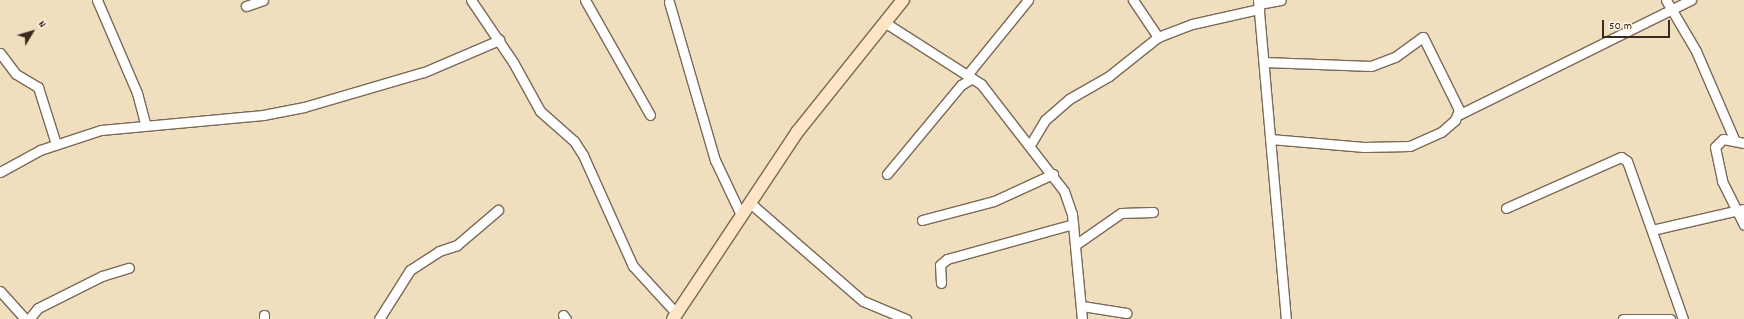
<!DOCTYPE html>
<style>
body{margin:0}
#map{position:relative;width:1744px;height:319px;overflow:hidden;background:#f0dfbf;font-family:Dekko,sans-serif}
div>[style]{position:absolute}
.roads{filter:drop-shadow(1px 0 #7a6956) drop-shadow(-1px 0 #7a6956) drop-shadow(0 1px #7a6956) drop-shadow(0 -1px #7a6956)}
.street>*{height:9px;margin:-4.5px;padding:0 4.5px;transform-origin:4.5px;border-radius:4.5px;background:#fff}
.secondary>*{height:12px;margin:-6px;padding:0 6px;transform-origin:6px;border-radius:6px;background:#fde5c5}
span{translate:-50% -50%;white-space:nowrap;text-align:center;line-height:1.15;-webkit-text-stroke:4px #fcf5e5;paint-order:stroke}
.north{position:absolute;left:12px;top:12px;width:40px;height:40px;-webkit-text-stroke:3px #fcf5e5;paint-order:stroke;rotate:52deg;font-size:11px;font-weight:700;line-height:16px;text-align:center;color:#3b2a1e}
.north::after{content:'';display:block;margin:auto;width:14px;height:18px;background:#3b2a1e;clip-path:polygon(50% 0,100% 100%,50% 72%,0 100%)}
.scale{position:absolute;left:1602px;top:20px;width:68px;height:18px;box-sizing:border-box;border:2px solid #3b2a1e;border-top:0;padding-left:5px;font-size:12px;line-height:14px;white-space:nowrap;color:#3b2a1e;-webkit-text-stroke:3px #fcf5e5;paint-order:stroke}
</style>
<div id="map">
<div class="roads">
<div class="street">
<div style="left:97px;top:0;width:101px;rotate:66.7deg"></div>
<div style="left:137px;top:93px;width:31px;rotate:75deg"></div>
<div style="left:471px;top:0;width:75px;rotate:55.9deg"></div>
<div style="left:513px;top:62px;width:56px;rotate:61.1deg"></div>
<div style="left:540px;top:111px;width:45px;rotate:41.4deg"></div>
<div style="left:574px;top:141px;width:17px;rotate:57deg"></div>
<div style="left:583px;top:155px;width:122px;rotate:65.8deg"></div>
<div style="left:633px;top:266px;width:65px;rotate:47.5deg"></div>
<div style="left:585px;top:0;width:132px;rotate:60.5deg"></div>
<div style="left:1133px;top:0;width:45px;rotate:56deg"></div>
<div style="left:1258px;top:0;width:320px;rotate:85deg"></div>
<div style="left:1666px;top:0;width:59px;rotate:59.5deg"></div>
<div style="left:1696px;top:51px;width:98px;rotate:66.6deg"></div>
<div style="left:669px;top:2px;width:165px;rotate:73.8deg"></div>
<div style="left:715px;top:160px;width:61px;rotate:64.7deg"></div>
<div style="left:1259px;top:4px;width:22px;rotate:-10deg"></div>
<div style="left:246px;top:6px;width:18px;rotate:-19deg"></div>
<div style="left:884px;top:22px;width:115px;rotate:32.6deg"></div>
<div style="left:981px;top:84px;width:135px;rotate:52.2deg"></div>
<div style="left:1064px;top:191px;width:24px;rotate:71deg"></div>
<div style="left:1072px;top:214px;width:105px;rotate:84.6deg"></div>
<div style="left:0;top:53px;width:26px;rotate:53deg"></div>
<div style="left:16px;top:74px;width:26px;rotate:31deg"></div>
<div style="left:38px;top:87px;width:60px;rotate:72.5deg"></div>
<div style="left:1264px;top:62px;width:107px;rotate:2.1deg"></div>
<div style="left:1371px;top:66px;width:26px;rotate:-21deg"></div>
<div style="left:1395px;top:57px;width:34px;rotate:-36deg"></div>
<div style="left:1423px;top:37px;width:81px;rotate:63.7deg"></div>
<div style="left:1459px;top:110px;width:11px;rotate:112deg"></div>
<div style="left:1455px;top:120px;width:18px;rotate:139deg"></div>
<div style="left:1441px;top:132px;width:34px;rotate:156deg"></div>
<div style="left:1410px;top:146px;width:46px;rotate:178.8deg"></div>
<div style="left:1364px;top:147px;width:94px;rotate:-175.1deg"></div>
<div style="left:967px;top:75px;width:97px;rotate:-50.9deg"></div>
<div style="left:1458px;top:115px;width:260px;rotate:-26.3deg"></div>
<div style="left:1744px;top:143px;width:21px;rotate:-169deg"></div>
<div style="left:1723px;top:139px;width:11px;rotate:135deg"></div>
<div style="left:1715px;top:147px;width:35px;rotate:78deg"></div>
<div style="left:1722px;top:181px;width:49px;rotate:63.4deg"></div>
<div style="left:1030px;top:145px;width:29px;rotate:-59deg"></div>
<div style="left:1045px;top:120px;width:32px;rotate:-41deg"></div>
<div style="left:1069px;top:99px;width:46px;rotate:-29.9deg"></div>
<div style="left:1109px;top:76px;width:63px;rotate:-38.5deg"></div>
<div style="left:1158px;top:37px;width:36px;rotate:-21deg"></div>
<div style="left:1192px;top:24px;width:69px;rotate:-12.6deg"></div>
<div style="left:0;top:172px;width:46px;rotate:-28.8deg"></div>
<div style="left:40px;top:150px;width:64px;rotate:-18.2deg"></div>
<div style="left:101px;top:130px;width:163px;rotate:-5.3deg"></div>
<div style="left:263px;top:115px;width:42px;rotate:-11deg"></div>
<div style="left:304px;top:107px;width:125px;rotate:-16.3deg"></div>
<div style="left:424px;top:72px;width:82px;rotate:-23.1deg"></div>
<div style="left:887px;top:174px;width:116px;rotate:-50.3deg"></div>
<div style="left:961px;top:85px;width:13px;rotate:-32deg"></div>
<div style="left:749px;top:202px;width:151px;rotate:41deg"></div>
<div style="left:863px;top:301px;width:47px;rotate:22.7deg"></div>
<div style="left:1506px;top:208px;width:126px;rotate:-23.9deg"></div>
<div style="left:1621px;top:157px;width:7px;rotate:34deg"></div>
<div style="left:1627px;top:161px;width:168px;rotate:70.5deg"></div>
<div style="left:922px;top:220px;width:74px;rotate:-14.8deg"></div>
<div style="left:994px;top:201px;width:65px;rotate:-24.6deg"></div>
<div style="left:1652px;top:230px;width:93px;rotate:-13deg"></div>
<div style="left:1075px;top:245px;width:56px;rotate:-34.8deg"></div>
<div style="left:1121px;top:213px;width:32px;rotate:-2deg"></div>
<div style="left:941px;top:283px;width:18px;rotate:-93deg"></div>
<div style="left:940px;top:265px;width:9px;rotate:-41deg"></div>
<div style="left:947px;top:259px;width:131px;rotate:-15.5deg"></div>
<div style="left:0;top:291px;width:38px;rotate:48deg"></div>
<div style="left:1082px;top:306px;width:45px;rotate:9deg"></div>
<div style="left:563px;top:315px;width:5px;rotate:53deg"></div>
<div style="left:29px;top:319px;width:14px;rotate:-51deg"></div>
<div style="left:38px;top:308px;width:72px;rotate:-26.6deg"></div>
<div style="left:102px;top:276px;width:28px;rotate:-17deg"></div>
<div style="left:264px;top:319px;width:4px;rotate:-90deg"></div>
<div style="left:379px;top:319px;width:58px;rotate:-57.7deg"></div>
<div style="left:410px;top:270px;width:35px;rotate:-33deg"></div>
<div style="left:439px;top:251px;width:19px;rotate:-18deg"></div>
<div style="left:457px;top:245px;width:54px;rotate:-40.5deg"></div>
<div style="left:1623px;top:319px;width:47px"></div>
</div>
<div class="secondary">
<div style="left:673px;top:319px;width:226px;rotate:-56.4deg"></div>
<div style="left:798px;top:131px;width:168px;rotate:-51.3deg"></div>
</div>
</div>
<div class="north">N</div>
<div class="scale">50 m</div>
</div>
